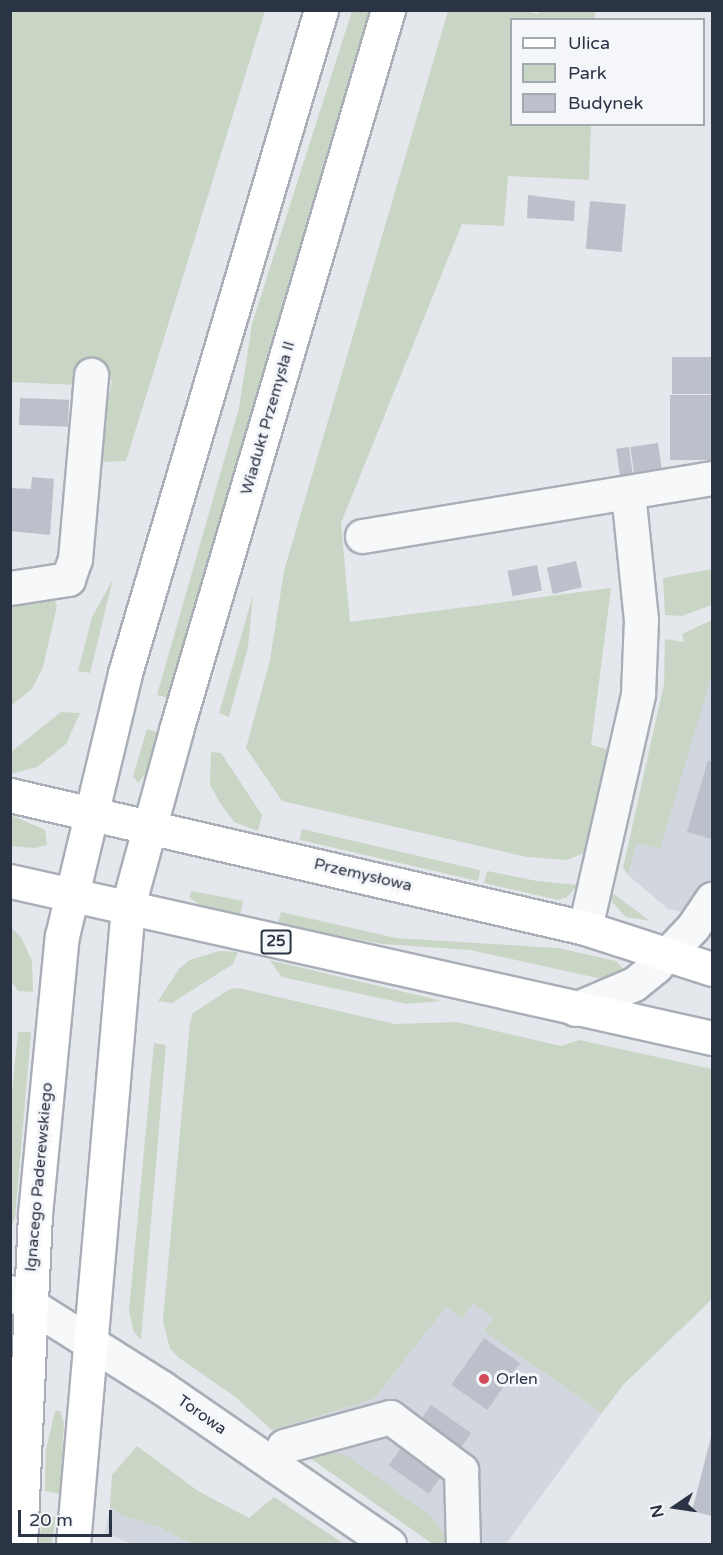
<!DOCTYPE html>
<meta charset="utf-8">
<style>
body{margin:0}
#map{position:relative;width:723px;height:1555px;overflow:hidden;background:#e4e7ec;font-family:"Varela Round",sans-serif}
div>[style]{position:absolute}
.built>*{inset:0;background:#d2d6de}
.green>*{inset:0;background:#c9d6c5;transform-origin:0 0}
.building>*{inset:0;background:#bbc0ca;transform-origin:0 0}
.roads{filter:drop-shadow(2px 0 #a9aeb7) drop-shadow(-2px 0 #a9aeb7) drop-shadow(0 2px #a9aeb7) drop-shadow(0 -2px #a9aeb7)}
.minor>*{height:33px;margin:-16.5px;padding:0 16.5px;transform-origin:16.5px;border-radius:16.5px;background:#f7f8fa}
.major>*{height:33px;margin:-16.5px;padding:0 16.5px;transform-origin:16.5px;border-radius:16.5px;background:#fff}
.dots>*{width:16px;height:16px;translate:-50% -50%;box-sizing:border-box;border:3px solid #f4f6f9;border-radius:50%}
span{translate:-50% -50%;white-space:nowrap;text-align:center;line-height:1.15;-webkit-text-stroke:6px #f4f6f9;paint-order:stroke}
.shield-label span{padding:2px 4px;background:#f4f6f9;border:2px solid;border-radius:4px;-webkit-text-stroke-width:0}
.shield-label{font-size:15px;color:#2b3445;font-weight:700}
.street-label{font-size:16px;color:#2b3445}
.poi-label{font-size:16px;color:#2b3445}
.left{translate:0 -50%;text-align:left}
.frame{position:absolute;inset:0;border:12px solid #2b3445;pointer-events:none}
.legend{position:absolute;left:510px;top:18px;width:195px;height:108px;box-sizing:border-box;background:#f4f6f9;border:2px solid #a4a8b1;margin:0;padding:8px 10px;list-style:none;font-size:18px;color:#2b3445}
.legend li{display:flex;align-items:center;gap:12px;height:30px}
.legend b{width:30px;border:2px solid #a4a8b1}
.north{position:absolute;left:645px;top:1477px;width:60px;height:60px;-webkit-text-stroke:4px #f4f6f9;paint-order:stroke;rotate:257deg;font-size:16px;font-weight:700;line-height:24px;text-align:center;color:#2b3445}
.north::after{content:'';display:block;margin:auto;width:21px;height:27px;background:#2b3445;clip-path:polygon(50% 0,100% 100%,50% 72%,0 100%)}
.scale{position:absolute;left:18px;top:1510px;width:94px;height:27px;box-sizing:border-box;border:3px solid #2b3445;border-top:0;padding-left:8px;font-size:18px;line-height:21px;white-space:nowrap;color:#2b3445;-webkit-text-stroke:4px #f4f6f9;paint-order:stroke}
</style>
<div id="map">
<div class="built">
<div style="clip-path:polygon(712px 667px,712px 918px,668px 909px,628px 875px,679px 683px)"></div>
<div style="clip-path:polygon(473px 1303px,493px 1317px,484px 1331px,602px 1413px,506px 1544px,433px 1544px,272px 1430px,374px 1399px,446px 1307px)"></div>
<div style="clip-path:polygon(110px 1508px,124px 1516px,157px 1526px,192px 1544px,132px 1544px,105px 1533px)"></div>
</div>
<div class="green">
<div style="clip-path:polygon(522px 10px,538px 14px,539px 11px,595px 11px,595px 19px,512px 20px,512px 124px,591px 125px,589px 180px,508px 176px,504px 226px,462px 224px,341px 523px,350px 622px,611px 588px,591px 745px,606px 749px,613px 755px,588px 852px,566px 860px,527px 857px,282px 801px,246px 748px,270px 660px,284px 571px,448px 11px)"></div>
<div style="clip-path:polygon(10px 11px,265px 11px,126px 461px,96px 462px,112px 380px,84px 375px,78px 385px,11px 382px)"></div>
<div style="clip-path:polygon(352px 11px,373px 11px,168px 698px,157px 695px,239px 408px,252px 324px)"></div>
<div style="clip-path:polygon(712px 569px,712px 605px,682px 616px,665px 615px,663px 578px)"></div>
<div style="clip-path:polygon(113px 579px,90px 673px,78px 671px,92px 617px)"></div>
<div style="clip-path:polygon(51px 592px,57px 606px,43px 667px,32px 689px,11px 706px,11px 599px)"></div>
<div style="clip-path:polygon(253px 595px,248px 647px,229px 717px,219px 713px)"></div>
<div style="clip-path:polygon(712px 620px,712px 673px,660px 849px,637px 843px,628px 875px,623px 868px,664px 684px,665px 639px,684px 642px,682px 634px)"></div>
<div style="clip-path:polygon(61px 712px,80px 713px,66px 744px,37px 767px,11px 774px,11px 752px)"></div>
<div style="clip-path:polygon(147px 729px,158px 732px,147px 772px,138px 783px,133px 776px)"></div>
<div style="clip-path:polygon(211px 752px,221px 753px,262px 815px,258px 831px,234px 822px,220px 803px,210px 785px)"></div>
<div style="clip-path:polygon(11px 815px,45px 830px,47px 845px,35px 848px,11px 846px)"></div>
<div style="left:302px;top:829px;width:183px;height:11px;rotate:13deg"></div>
<div style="clip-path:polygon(487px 871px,537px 881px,578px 885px,567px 897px,558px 900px,484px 883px)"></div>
<div style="clip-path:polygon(192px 891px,243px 901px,240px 915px,198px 904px,189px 897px)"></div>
<div style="clip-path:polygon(611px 892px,650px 921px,626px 917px,612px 902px)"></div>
<div style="clip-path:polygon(281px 912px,396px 938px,558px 948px,616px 961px,624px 970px,611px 981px,470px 950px,383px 944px,278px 924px)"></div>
<div style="clip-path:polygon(10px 927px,21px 937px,32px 961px,33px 992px,18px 991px,11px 981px)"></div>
<div style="clip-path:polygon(219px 951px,238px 952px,233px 964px,172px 1003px,158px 1001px,179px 969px,190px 960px)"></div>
<div style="clip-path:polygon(269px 960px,442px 1001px,407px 1004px,282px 977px)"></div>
<div style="clip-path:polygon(239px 988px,395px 1024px,457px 1022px,561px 1046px,579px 1040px,712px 1069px,712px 1299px,623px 1385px,602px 1413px,484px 1331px,493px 1317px,473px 1303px,462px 1319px,446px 1307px,374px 1399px,272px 1430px,234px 1396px,178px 1357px,170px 1349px,163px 1321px,190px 1023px,193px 1013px,230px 989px)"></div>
<div style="clip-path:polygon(18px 1032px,31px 1032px,15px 1218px,11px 1227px,10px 1112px)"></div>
<div style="clip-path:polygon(154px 1043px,166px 1045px,141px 1340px,134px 1332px,129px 1311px)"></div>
<div style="clip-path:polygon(55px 1411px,60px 1411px,64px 1423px,60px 1494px,45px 1491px,46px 1450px)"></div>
<div style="clip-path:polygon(137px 1446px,198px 1491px,249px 1518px,274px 1497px,344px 1544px,192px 1544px,157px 1526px,124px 1516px,110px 1508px,112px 1475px)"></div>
<div style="clip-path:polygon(327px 1451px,348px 1456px,432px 1517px,451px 1544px,433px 1544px,310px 1458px)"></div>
<div style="left:43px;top:1515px;width:13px;height:29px;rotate:9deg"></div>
</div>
<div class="building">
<div style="clip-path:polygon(528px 195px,575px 201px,574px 221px,527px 218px)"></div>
<div style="left:590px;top:201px;width:36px;height:48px;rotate:5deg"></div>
<div style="left:672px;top:357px;width:40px;height:37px"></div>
<div style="left:712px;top:395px;width:65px;height:42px;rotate:90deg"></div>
<div style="left:20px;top:398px;width:49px;height:27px;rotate:2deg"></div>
<div style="left:658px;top:443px;width:30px;height:28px;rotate:82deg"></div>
<div style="left:629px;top:447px;width:30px;height:13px;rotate:82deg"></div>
<div style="clip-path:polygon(32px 477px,54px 479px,50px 535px,10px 531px,10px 488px,31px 489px)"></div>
<div style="left:576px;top:561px;width:27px;height:30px;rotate:77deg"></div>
<div style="left:537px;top:565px;width:26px;height:30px;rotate:79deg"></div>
<div style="clip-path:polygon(708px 760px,712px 762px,712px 839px,687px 832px)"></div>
<div style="left:484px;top:1338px;width:44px;height:57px;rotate:35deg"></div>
<div style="left:431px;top:1405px;width:49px;height:74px;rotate:35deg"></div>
<div style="clip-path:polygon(712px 1433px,712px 1516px,692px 1511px)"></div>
</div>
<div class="roads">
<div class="minor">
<div style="left:362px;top:536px;width:355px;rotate:-9.4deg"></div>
<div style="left:10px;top:588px;width:59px;rotate:-8.8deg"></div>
<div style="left:68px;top:579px;width:21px;rotate:-71deg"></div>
<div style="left:75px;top:559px;width:185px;rotate:-85deg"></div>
<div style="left:585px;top:928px;width:240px;rotate:-77.2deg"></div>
<div style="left:638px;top:694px;width:74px;rotate:-87.7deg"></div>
<div style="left:641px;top:620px;width:128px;rotate:-95.8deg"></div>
<div style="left:575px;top:1009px;width:64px;rotate:-23deg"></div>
<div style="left:634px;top:984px;width:27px;rotate:-39deg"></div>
<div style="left:655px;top:967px;width:55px;rotate:-46.5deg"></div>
<div style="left:693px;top:927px;width:34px;rotate:-56deg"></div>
<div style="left:10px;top:1292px;width:178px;rotate:32.2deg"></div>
<div style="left:161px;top:1387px;width:277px;rotate:34.6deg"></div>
<div style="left:274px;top:1465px;width:21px;rotate:-62deg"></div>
<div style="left:284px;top:1446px;width:110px;rotate:-15.3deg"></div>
<div style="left:390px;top:1417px;width:89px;rotate:36.7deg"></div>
<div style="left:461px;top:1470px;width:74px;rotate:88.5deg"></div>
</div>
<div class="major">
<div style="left:10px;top:795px;width:590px;rotate:13.02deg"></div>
<div style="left:585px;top:928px;width:133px;rotate:17.9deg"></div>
<div style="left:10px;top:881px;width:719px;rotate:12.61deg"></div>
<div style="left:20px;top:1544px;width:330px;rotate:-87.4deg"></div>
<div style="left:35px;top:1214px;width:279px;rotate:-84.5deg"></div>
<div style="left:62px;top:936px;width:270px;rotate:-76.5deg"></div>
<div style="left:125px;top:673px;width:691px;rotate:-73.53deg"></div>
<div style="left:73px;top:1544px;width:640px;rotate:-85.07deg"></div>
<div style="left:128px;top:906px;width:182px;rotate:-74.7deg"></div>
<div style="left:176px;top:730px;width:751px;rotate:-73.59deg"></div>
</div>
</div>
<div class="dots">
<div style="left:484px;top:1379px;background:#d1495b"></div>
</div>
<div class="shield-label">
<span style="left:276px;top:942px">25</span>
</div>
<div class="street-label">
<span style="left:268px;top:418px;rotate:-74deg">Wiadukt Przemysła II</span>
<span style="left:363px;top:875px;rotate:13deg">Przemysłowa</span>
<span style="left:39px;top:1177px;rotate:-85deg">Ignacego Paderewskiego</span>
<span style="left:202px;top:1415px;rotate:35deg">Torowa</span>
</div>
<div class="poi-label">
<span class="left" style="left:496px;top:1379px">Orlen</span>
</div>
<div class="frame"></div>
<ul class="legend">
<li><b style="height:8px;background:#fff"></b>Ulica</li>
<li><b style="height:16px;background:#c9d6c5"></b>Park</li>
<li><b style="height:16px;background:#bbc0ca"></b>Budynek</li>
</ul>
<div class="north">N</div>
<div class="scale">20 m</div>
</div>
